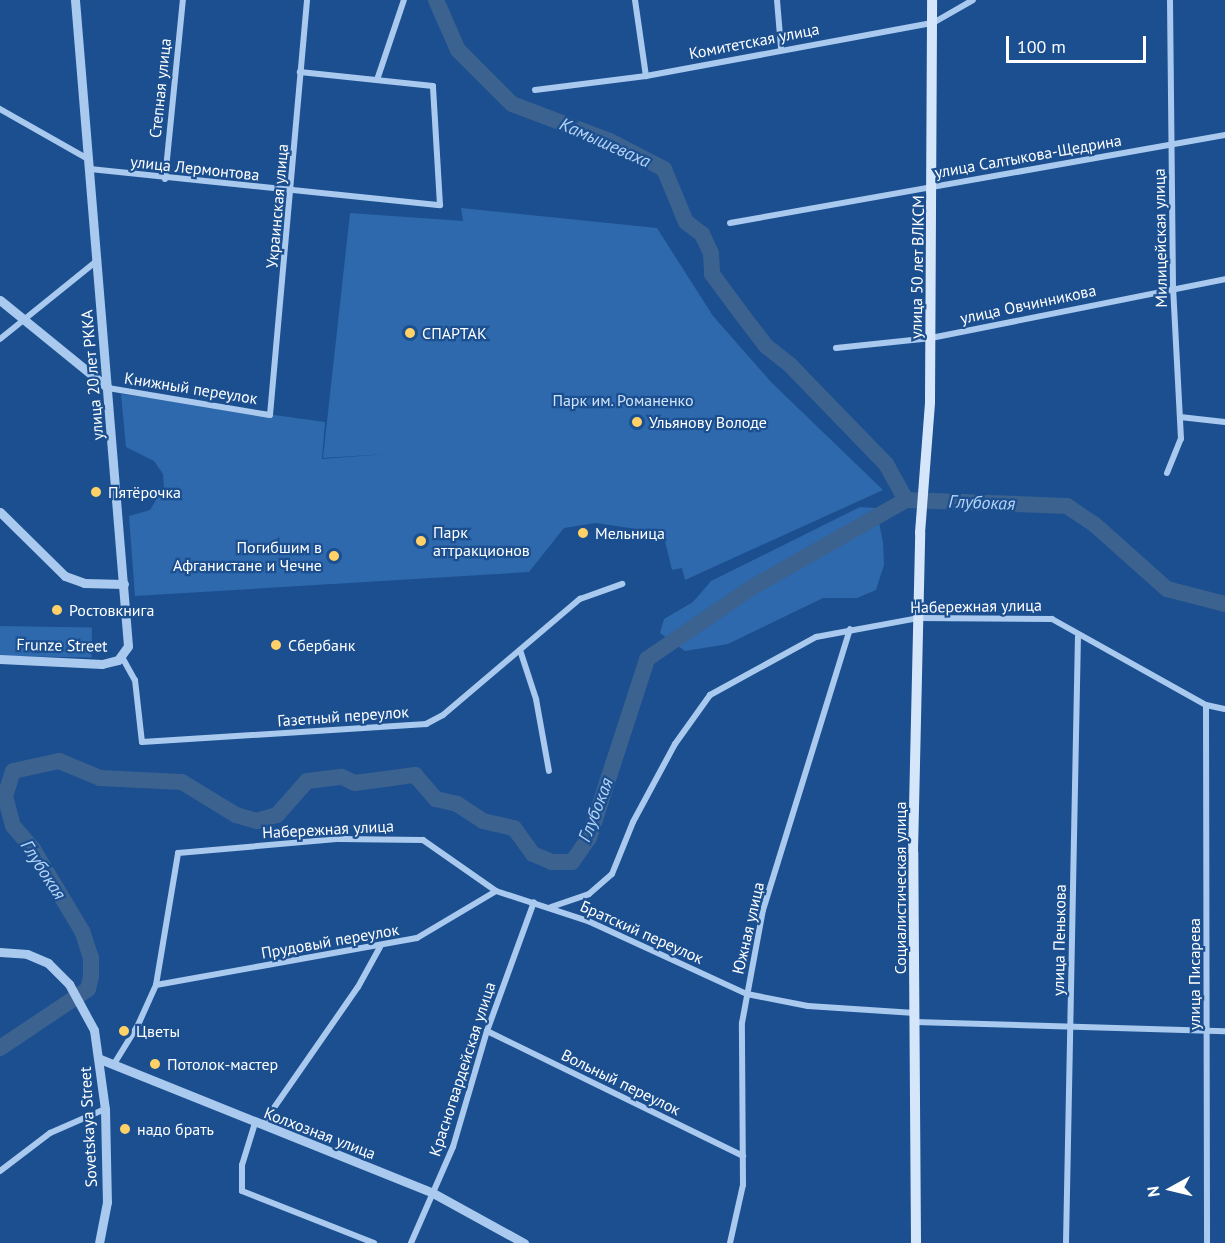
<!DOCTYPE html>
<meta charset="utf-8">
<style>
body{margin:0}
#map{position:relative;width:1225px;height:1243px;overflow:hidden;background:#1b4f8f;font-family:"PT Sans",sans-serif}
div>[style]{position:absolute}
.green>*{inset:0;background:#2e69ad;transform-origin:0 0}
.river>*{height:16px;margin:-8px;padding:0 8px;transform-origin:8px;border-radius:8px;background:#3c6290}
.minor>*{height:6px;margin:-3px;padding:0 3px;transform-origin:3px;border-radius:3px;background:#a9c9ee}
.tertiary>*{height:9px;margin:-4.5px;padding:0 4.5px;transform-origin:4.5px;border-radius:4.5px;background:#a9c9ee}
.secondary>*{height:10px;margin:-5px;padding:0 5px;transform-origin:5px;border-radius:5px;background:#d6e6fa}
.dots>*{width:16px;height:16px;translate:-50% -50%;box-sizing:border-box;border:3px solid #1b4f8f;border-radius:50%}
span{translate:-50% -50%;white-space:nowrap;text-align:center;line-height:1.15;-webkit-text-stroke:4.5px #1b4f8f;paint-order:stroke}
.street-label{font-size:16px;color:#fff}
.poi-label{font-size:16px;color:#fff}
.left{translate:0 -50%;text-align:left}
.right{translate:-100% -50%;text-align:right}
.park-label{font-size:16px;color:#cfe3fa}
.water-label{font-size:18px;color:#b5d3f5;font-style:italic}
.north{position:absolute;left:1141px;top:1159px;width:60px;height:60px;-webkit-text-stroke:4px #1b4f8f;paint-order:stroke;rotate:262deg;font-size:16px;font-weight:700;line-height:24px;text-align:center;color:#fff}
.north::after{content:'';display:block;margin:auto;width:21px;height:27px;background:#fff;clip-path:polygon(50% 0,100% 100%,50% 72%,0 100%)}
.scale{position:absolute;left:1006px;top:36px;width:140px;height:27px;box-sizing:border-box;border:3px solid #fff;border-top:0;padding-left:8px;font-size:18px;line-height:21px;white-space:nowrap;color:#fff;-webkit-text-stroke:4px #1b4f8f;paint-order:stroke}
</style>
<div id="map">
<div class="green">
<div style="clip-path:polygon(461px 208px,657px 228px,713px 316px,771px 382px,883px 490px,685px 580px,682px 568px,672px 570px,663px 533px,596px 523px,564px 528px,529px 572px,135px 596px,129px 516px,150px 510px,164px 487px,163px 474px,154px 461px,126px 447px,121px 394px,325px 422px,322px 459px,386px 454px,323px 458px,350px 213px,463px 221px,464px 227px)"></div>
<div style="clip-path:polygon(860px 507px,876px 508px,883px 542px,884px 565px,876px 590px,857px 598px,823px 598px,728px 644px,685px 651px,660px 633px,664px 619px,693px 602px,711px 581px)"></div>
<div style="left:0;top:626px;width:92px;height:30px;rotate:1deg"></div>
</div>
<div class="river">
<div style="left:436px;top:0;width:55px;rotate:66.3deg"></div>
<div style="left:458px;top:50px;width:76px;rotate:45deg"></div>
<div style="left:512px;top:104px;width:105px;rotate:20.7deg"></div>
<div style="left:610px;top:141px;width:61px;rotate:27.4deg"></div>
<div style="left:664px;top:169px;width:57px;rotate:67.5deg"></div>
<div style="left:686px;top:222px;width:20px;rotate:37deg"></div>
<div style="left:702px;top:234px;width:21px;rotate:65deg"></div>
<div style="left:711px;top:253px;width:21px;rotate:87deg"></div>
<div style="left:712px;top:274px;width:47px;rotate:53.6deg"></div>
<div style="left:740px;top:312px;width:43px;rotate:52.6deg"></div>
<div style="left:766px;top:346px;width:31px;rotate:38deg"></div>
<div style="left:790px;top:365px;width:138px;rotate:45.9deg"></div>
<div style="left:886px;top:464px;width:41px;rotate:60.9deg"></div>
<div style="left:0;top:1048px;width:106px;rotate:-33.8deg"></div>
<div style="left:88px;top:989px;width:12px;rotate:-76deg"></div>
<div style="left:91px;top:977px;width:19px;rotate:-90deg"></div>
<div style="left:91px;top:958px;width:28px;rotate:-108deg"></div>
<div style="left:82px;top:931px;width:96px;rotate:-120.9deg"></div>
<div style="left:33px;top:849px;width:30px;rotate:-131deg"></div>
<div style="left:13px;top:826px;width:31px;rotate:-105deg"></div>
<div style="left:5px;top:796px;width:26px;rotate:-72deg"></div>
<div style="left:13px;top:771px;width:47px;rotate:-12.3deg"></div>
<div style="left:59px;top:761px;width:44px;rotate:22.5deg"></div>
<div style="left:100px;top:778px;width:82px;rotate:2.8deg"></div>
<div style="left:182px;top:782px;width:63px;rotate:31.4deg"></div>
<div style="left:236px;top:815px;width:22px;rotate:16deg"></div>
<div style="left:257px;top:821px;width:21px;rotate:-17deg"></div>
<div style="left:277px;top:815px;width:45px;rotate:-48.6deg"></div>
<div style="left:307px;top:781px;width:35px;rotate:-7deg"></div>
<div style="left:342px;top:777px;width:14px;rotate:25deg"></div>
<div style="left:355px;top:783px;width:61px;rotate:-7.6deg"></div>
<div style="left:415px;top:775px;width:32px;rotate:49deg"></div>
<div style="left:436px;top:799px;width:22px;rotate:13deg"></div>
<div style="left:457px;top:804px;width:31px;rotate:33deg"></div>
<div style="left:483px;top:821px;width:32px;rotate:13deg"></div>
<div style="left:514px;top:828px;width:32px;rotate:54deg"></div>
<div style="left:533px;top:854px;width:21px;rotate:23deg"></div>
<div style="left:552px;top:862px;width:20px"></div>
<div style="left:572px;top:862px;width:29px;rotate:-55deg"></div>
<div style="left:589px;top:838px;width:188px;rotate:-72deg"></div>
<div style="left:647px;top:659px;width:126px;rotate:-34.3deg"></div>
<div style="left:751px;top:588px;width:178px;rotate:-29.6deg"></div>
<div style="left:906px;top:500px;width:161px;rotate:2.1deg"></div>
<div style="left:1067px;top:506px;width:32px;rotate:34deg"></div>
<div style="left:1094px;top:524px;width:98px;rotate:41.7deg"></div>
<div style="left:1167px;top:589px;width:60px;rotate:14.5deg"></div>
</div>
<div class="minor">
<div style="left:635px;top:0;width:77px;rotate:81.8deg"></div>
<div style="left:777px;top:0;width:48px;rotate:85.2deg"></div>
<div style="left:377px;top:80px;width:84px;rotate:-71.4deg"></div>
<div style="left:535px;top:90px;width:112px;rotate:-7.2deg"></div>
<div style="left:646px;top:76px;width:292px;rotate:-10.5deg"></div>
<div style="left:933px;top:23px;width:46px;rotate:-29.9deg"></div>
<div style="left:0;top:109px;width:101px;rotate:29.6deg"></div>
<div style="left:90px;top:169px;width:352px;rotate:5.9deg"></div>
<div style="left:440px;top:205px;width:119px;rotate:-93.4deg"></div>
<div style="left:433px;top:86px;width:134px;rotate:-174deg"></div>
<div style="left:165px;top:179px;width:180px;rotate:-84.3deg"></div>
<div style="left:730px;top:223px;width:503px;rotate:-10.08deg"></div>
<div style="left:0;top:339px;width:126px;rotate:-38.9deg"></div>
<div style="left:836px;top:348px;width:96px;rotate:-6deg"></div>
<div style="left:931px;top:338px;width:300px;rotate:-11.3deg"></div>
<div style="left:108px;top:388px;width:164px;rotate:9.5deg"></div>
<div style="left:270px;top:415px;width:417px;rotate:-84.9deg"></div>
<div style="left:1180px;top:417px;width:45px;rotate:6.3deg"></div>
<div style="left:1167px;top:473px;width:37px;rotate:-68deg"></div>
<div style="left:1181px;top:439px;width:152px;rotate:-93deg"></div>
<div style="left:1173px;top:287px;width:287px;rotate:-90.6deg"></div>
<div style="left:520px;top:650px;width:52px;rotate:71.9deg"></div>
<div style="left:536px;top:699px;width:73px;rotate:79.8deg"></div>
<div style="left:122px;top:657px;width:26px;rotate:61deg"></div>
<div style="left:135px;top:680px;width:62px;rotate:83.6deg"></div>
<div style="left:142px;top:742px;width:285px;rotate:-3.6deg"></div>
<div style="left:426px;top:724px;width:19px;rotate:-28deg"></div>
<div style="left:443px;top:715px;width:180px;rotate:-40.3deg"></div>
<div style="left:580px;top:599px;width:45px;rotate:-19.7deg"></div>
<div style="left:1206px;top:705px;width:538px;rotate:89.89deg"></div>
<div style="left:551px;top:907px;width:40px;rotate:-18.9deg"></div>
<div style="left:589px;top:894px;width:30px;rotate:-41deg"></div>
<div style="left:612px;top:874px;width:56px;rotate:-68deg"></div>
<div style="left:633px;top:822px;width:89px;rotate:-61.7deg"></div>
<div style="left:675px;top:744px;width:60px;rotate:-54.5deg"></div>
<div style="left:710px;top:695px;width:121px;rotate:-28.7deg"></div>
<div style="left:816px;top:637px;width:105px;rotate:-10.5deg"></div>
<div style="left:919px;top:618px;width:133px;rotate:0.4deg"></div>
<div style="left:1052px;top:619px;width:176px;rotate:29.2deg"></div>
<div style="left:1206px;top:705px;width:19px;rotate:12deg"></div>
<div style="left:156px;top:985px;width:265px;rotate:-10.2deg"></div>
<div style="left:417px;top:938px;width:92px;rotate:-30.7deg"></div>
<div style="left:915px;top:1022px;width:310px;rotate:1.7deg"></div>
<div style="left:487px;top:1031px;width:285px;rotate:26deg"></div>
<div style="left:114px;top:1064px;width:46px;rotate:-58.4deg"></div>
<div style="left:138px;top:1025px;width:44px;rotate:-65.8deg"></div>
<div style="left:156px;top:985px;width:134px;rotate:-80.5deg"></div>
<div style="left:178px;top:853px;width:162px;rotate:-5deg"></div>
<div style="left:339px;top:839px;width:84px;rotate:0.7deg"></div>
<div style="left:423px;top:840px;width:89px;rotate:34.9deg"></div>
<div style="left:496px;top:891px;width:97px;rotate:18.1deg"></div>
<div style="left:588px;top:921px;width:175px;rotate:24.7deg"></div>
<div style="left:747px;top:994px;width:62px;rotate:11.1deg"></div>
<div style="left:808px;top:1006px;width:107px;rotate:3.7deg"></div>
<div style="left:255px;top:1123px;width:44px;rotate:107.2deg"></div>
<div style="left:242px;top:1165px;width:26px;rotate:90deg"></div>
<div style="left:242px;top:1191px;width:142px;rotate:21.5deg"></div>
<div style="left:262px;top:1125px;width:168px;rotate:-55.2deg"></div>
<div style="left:358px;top:987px;width:46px;rotate:-61.2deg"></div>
<div style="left:0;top:1171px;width:63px;rotate:-37.2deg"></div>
<div style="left:50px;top:1133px;width:60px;rotate:-23.6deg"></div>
<div style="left:411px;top:1243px;width:105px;rotate:-66.4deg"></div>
<div style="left:453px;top:1147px;width:121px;rotate:-73.7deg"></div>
<div style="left:487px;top:1031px;width:137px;rotate:-70deg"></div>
<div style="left:730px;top:1243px;width:59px;rotate:-77.4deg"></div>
<div style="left:743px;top:1185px;width:162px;rotate:-90.4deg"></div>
<div style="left:742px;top:1023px;width:115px;rotate:-79.5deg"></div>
<div style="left:763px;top:910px;width:294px;rotate:-72.8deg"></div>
<div style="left:1066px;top:1243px;width:606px;rotate:-88.87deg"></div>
</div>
<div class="tertiary">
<div style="left:0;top:300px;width:139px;rotate:39.2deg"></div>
<div style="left:0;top:512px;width:91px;rotate:44.6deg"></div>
<div style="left:65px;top:576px;width:20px;rotate:20deg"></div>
<div style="left:84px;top:583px;width:40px;rotate:1.4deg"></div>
<div style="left:0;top:659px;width:102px;rotate:2.8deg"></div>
<div style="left:102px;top:664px;width:16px;rotate:-14deg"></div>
<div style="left:118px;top:660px;width:17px;rotate:-54deg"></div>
<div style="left:128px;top:646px;width:648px;rotate:-94.69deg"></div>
<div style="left:0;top:952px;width:27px;rotate:4deg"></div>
<div style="left:27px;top:954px;width:23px;rotate:23deg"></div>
<div style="left:48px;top:963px;width:30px;rotate:45deg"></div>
<div style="left:69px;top:984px;width:52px;rotate:61.5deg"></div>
<div style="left:94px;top:1030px;width:80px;rotate:82.1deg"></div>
<div style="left:105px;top:1109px;width:93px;rotate:88.8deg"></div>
<div style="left:107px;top:1202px;width:42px;rotate:101deg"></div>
<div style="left:100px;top:1059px;width:359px;rotate:21.9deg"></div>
<div style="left:433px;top:1193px;width:104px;rotate:28.8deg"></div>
</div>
<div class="secondary">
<div style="left:916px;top:1243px;width:391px;rotate:-90.4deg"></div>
<div style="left:913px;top:852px;width:319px;rotate:-88.7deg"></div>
<div style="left:920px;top:533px;width:131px;rotate:-85.6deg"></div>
<div style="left:930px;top:402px;width:402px;rotate:-89.7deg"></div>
</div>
<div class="dots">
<div style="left:410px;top:333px;background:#ffd166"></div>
<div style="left:637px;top:422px;background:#ffd166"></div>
<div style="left:96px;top:492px;background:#ffd166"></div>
<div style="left:583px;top:533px;background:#ffd166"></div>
<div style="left:421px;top:541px;background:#ffd166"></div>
<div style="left:334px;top:556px;background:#ffd166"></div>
<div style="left:57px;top:610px;background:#ffd166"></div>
<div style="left:276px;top:645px;background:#ffd166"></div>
<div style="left:124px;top:1031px;background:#ffd166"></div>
<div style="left:155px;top:1064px;background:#ffd166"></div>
<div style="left:125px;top:1129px;background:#ffd166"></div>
</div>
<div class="street-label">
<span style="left:754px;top:41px;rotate:-11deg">Комитетская улица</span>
<span style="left:160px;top:88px;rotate:-84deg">Степная улица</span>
<span style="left:1028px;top:156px;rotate:-10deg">улица Салтыкова-Щедрина</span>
<span style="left:195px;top:168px;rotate:6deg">улица Лермонтова</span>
<span style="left:277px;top:206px;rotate:-85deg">Украинская улица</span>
<span style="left:1160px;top:238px;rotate:-91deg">Милицейская улица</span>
<span style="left:917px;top:267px;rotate:-89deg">улица 50 лет ВЛКСМ</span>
<span style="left:1028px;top:304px;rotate:-12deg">улица Овчинникова</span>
<span style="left:92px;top:375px;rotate:-95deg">улица 20 лет РККА</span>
<span style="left:191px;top:388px;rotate:9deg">Книжный переулок</span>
<span style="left:976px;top:606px;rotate:-1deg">Набережная улица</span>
<span style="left:62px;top:645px;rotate:1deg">Frunze Street</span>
<span style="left:343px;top:716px;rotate:-4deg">Газетный переулок</span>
<span style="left:328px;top:829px;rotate:-3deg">Набережная улица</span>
<span style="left:900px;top:888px;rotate:-90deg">Социалистическая улица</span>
<span style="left:748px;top:928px;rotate:-77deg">Южная улица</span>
<span style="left:642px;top:932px;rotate:24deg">Братский переулок</span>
<span style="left:1059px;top:940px;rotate:-89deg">улица Пенькова</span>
<span style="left:330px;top:941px;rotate:-10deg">Прудовый переулок</span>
<span style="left:1194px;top:974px;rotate:-90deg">улица Писарева</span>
<span style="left:462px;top:1069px;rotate:-72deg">Красногвардейская улица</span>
<span style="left:621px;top:1082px;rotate:26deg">Вольный переулок</span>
<span style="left:88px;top:1127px;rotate:-93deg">Sovetskaya Street</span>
<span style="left:320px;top:1133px;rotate:21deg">Колхозная улица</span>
</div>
<div class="poi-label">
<span class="left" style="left:422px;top:333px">СПАРТАК</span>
<span class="left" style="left:649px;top:422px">Ульянову Володе</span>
<span class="left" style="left:108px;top:492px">Пятёрочка</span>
<span class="left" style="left:433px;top:541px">Парк<br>аттракционов</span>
<span class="left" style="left:595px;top:533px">Мельница</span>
<span class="right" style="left:322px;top:556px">Погибшим в<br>Афганистане и Чечне</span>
<span class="left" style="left:69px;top:610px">Ростовкнига</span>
<span class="left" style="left:288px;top:645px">Сбербанк</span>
<span class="left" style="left:136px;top:1031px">Цветы</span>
<span class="left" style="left:167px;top:1064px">Потолок-мастер</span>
<span class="left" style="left:137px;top:1129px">надо брать</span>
</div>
<div class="park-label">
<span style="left:623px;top:400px">Парк им. Романенко</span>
</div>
<div class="water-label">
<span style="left:605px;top:143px;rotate:24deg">Камышеваха</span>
<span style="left:982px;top:503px;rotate:2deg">Глубокая</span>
<span style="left:596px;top:810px;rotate:-69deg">Глубокая</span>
<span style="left:43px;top:870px;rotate:57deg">Глубокая</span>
</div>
<div class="north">N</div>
<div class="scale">100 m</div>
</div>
